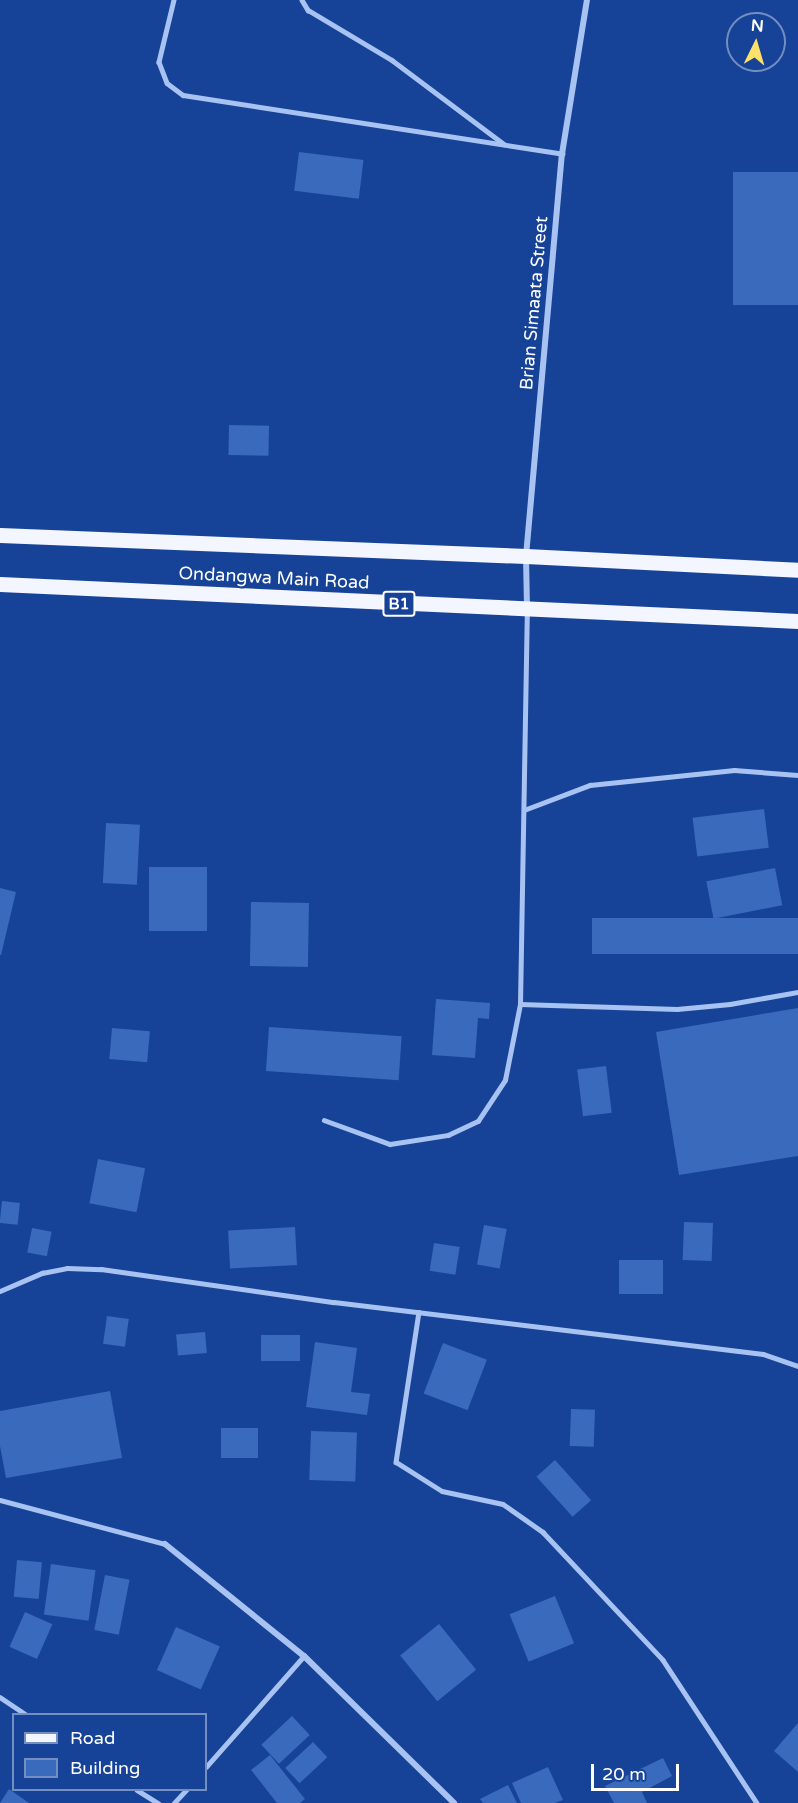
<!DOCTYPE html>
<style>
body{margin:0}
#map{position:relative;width:798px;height:1803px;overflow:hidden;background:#164397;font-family:"Varela Round",sans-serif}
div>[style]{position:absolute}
.building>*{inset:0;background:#3a6abc;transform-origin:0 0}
.lane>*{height:4.5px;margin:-2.25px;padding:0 2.25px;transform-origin:2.25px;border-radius:2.25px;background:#a8c3f2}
.street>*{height:6px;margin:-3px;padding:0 3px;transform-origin:3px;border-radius:3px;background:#a8c3f2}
.primary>*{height:15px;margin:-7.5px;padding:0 7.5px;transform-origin:7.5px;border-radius:7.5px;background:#f3f6ff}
span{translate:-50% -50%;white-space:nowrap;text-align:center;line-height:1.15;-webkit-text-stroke:4.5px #164397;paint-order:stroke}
.shield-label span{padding:2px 4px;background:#164397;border:2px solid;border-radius:4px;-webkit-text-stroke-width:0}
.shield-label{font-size:16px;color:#fff;font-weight:700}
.street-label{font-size:18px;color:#fff}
.legend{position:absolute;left:12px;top:1713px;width:195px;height:78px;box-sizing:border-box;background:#164397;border:2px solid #738ec1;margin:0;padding:8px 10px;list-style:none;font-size:18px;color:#fff}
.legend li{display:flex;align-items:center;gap:12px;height:30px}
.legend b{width:30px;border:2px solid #738ec1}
.north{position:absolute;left:726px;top:12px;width:60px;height:60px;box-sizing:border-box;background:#164397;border:2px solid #738ec1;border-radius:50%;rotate:5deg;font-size:16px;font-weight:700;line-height:24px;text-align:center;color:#fff}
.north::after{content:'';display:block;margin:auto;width:21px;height:27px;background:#ffe069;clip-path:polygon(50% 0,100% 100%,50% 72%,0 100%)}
.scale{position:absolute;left:591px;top:1764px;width:88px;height:27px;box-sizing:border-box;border:3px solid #fff;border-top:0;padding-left:8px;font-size:18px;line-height:21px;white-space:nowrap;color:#fff;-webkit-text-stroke:4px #164397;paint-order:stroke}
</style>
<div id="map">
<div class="building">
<div style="left:299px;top:152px;width:65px;height:39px;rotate:7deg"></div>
<div style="left:798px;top:172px;width:133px;height:65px;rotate:90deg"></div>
<div style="left:229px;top:425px;width:40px;height:30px;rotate:1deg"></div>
<div style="left:764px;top:809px;width:39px;height:72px;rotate:83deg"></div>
<div style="left:106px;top:823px;width:34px;height:60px;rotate:3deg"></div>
<div style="left:149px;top:867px;width:58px;height:64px"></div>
<div style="left:775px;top:868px;width:38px;height:70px;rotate:79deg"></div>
<div style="clip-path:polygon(0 888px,16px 892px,1px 955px,0 955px)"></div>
<div style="left:251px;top:902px;width:58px;height:64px;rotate:1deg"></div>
<div style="left:798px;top:918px;width:36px;height:206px;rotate:90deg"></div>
<div style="clip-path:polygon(436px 999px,490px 1003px,489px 1019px,478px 1018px,475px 1058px,432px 1055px)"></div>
<div style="clip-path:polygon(798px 1008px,798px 1156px,679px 1175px,656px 1032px)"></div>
<div style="left:269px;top:1027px;width:133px;height:44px;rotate:4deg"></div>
<div style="left:112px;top:1028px;width:38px;height:31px;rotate:5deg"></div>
<div style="left:606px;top:1066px;width:47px;height:29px;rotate:83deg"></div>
<div style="left:98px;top:1159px;width:48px;height:45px;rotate:11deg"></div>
<div style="left:2px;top:1201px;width:18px;height:22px;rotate:6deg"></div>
<div style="left:684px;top:1222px;width:29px;height:38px;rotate:2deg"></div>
<div style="left:484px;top:1225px;width:23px;height:40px;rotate:10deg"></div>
<div style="left:295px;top:1227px;width:38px;height:67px;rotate:87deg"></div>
<div style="left:32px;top:1228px;width:20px;height:25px;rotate:11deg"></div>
<div style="left:434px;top:1243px;width:26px;height:28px;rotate:9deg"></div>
<div style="left:663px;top:1260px;width:34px;height:44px;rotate:90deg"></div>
<div style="left:107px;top:1316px;width:22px;height:28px;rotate:8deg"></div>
<div style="left:205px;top:1332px;width:21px;height:29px;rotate:85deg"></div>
<div style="left:300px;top:1335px;width:26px;height:39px;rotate:90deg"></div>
<div style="clip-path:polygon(315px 1342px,357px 1348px,351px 1392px,370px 1394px,367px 1415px,306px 1407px)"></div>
<div style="left:443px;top:1343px;width:47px;height:54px;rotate:21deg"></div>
<div style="clip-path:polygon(110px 1391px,122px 1458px,6px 1478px,0 1446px,0 1411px)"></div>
<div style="left:571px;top:1409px;width:24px;height:37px;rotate:2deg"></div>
<div style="left:221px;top:1428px;width:37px;height:30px"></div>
<div style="left:311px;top:1431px;width:46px;height:49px;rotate:2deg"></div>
<div style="left:555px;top:1460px;width:54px;height:25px;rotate:48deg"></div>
<div style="left:17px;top:1560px;width:25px;height:37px;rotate:5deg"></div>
<div style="left:51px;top:1564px;width:45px;height:51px;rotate:8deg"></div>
<div style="left:105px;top:1575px;width:25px;height:56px;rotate:11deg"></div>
<div style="left:555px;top:1596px;width:51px;height:49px;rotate:68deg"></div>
<div style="left:25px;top:1612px;width:30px;height:38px;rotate:24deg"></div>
<div style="left:439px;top:1624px;width:59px;height:50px;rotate:51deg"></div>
<div style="left:176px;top:1627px;width:48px;height:47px;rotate:24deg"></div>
<div style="left:292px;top:1716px;width:26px;height:42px;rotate:47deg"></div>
<div style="clip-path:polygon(798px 1723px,798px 1772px,774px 1751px)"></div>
<div style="left:313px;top:1742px;width:21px;height:38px;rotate:47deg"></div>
<div style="clip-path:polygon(270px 1755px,305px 1799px,300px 1803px,277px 1803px,251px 1770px)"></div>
<div style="clip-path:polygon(663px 1758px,672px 1776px,642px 1792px,647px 1803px,614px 1803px,605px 1786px)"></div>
<div style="clip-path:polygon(548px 1767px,563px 1800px,555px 1803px,521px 1803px,512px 1783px)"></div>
<div style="clip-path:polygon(508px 1785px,517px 1803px,483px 1803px,480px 1799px)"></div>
<div style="clip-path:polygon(9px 1789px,29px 1803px,0 1803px)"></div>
</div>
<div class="lane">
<div style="left:174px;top:0;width:64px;rotate:103.6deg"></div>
<div style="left:159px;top:62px;width:22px;rotate:69deg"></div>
<div style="left:167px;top:83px;width:20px;rotate:37deg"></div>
<div style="left:183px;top:95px;width:384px;rotate:8.8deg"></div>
<div style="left:302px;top:0;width:12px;rotate:59deg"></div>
<div style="left:308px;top:10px;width:98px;rotate:30.8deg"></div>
<div style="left:392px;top:60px;width:140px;rotate:36.9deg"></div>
<div style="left:524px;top:810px;width:71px;rotate:-20.7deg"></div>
<div style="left:590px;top:785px;width:145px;rotate:-5.9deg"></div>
<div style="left:734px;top:770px;width:64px;rotate:4.5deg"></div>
<div style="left:520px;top:1004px;width:157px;rotate:1.8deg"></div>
<div style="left:677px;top:1009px;width:53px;rotate:-5.4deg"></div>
<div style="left:730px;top:1004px;width:69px;rotate:-10deg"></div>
<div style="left:324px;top:1120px;width:70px;rotate:20deg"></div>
<div style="left:390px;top:1144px;width:59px;rotate:-8.8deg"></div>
<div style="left:448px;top:1135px;width:33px;rotate:-25deg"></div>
<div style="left:478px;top:1121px;width:49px;rotate:-56.6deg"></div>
<div style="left:505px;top:1080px;width:77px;rotate:-78.8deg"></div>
<div style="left:520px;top:1004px;width:391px;rotate:-89deg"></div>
<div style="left:0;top:1291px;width:46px;rotate:-23.2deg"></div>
<div style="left:42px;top:1273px;width:25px;rotate:-11deg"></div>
<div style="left:67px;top:1268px;width:34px;rotate:2deg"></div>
<div style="left:101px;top:1269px;width:235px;rotate:8.1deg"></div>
<div style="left:334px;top:1302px;width:432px;rotate:6.9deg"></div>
<div style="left:763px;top:1354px;width:37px;rotate:19deg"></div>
<div style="left:419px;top:1312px;width:152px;rotate:98.7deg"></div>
<div style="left:396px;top:1462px;width:54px;rotate:32.2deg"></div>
<div style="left:442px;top:1491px;width:62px;rotate:12deg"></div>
<div style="left:503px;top:1504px;width:49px;rotate:35deg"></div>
<div style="left:543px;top:1532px;width:175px;rotate:46.8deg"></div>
<div style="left:663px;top:1660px;width:171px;rotate:56.7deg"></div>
<div style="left:0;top:1500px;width:171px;rotate:14.9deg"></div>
<div style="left:0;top:1697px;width:30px;rotate:34deg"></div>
<div style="left:206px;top:1767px;width:148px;rotate:-48.6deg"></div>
<div style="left:137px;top:1790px;width:25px;rotate:32deg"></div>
<div style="left:174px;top:1803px;width:18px;rotate:-47deg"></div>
</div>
<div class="street">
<div style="left:527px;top:608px;width:52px;rotate:-91.1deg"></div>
<div style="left:526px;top:556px;width:404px;rotate:-84.9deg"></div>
<div style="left:562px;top:154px;width:156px;rotate:-80.8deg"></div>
<div style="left:165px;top:1544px;width:179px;rotate:38.9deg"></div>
<div style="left:304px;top:1656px;width:210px;rotate:44.4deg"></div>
</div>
<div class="primary">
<div style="left:0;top:535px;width:526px;rotate:2.29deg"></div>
<div style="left:526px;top:556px;width:272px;rotate:2.9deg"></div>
<div style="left:0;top:584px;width:799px;rotate:2.65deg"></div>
</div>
<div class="shield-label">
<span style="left:399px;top:604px">B1</span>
</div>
<div class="street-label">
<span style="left:534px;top:303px;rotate:-85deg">Brian Simaata Street</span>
<span style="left:274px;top:578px;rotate:3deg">Ondangwa Main Road</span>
</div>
<ul class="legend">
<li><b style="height:8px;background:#f3f6ff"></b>Road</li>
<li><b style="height:16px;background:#3a6abc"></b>Building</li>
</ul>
<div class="north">N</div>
<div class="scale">20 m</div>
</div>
